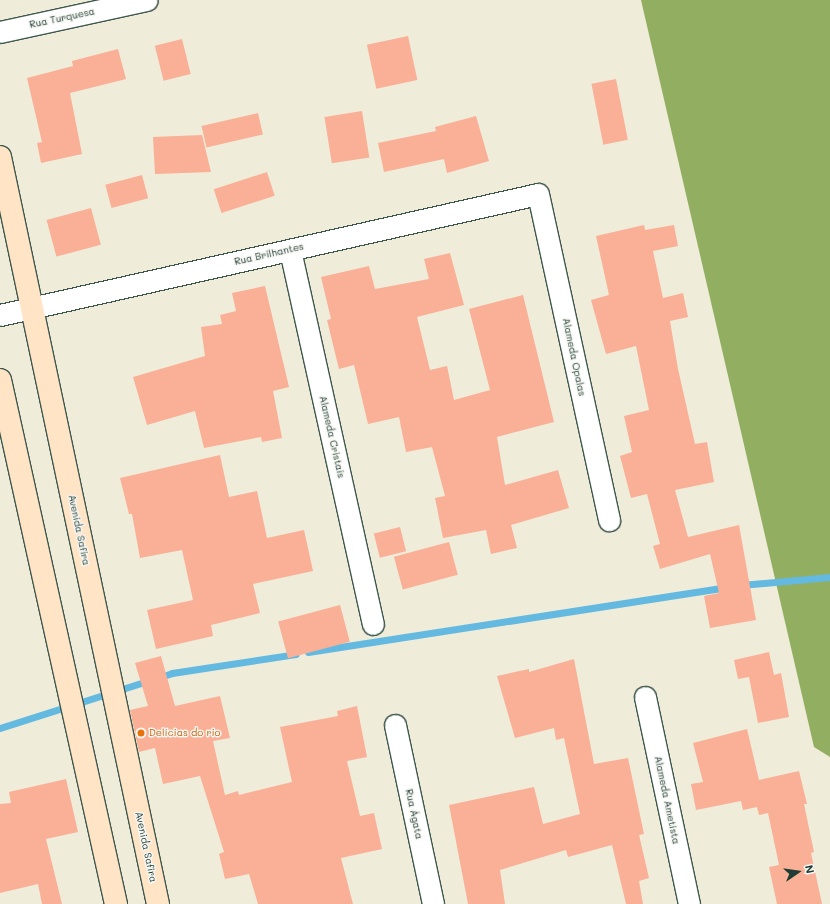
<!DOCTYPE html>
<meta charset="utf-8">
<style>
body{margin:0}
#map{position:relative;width:830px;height:904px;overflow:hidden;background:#efecda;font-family:Mali,sans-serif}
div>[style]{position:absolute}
.forest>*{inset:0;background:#92ae60}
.stream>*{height:7px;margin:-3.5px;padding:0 3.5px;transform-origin:3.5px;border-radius:3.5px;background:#64b9e0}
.building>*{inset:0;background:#f9b096;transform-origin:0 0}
.roads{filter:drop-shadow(1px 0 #3e574d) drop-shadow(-1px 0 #3e574d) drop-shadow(0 1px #3e574d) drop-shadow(0 -1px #3e574d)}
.street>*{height:21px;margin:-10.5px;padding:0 10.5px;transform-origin:10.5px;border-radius:10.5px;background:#fff}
.secondary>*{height:22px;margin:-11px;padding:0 11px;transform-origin:11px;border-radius:11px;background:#ffe4c6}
.dots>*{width:11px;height:11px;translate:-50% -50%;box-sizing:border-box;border:2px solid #f6f6f2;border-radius:50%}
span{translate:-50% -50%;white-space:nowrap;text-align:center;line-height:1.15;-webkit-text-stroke:3px #f6f6f2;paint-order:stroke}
.street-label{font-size:10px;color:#1f3d34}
.food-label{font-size:10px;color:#c56008}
.left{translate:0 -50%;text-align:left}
.north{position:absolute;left:778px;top:852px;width:40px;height:40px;-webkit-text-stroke:3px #f6f6f2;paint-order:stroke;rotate:77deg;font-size:11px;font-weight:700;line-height:16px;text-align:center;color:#1f3d34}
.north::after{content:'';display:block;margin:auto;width:14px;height:18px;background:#1f3d34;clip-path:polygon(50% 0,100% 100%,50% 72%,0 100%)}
</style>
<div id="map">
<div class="forest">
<div style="clip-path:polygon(641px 0,830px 0,830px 757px,814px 747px)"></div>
</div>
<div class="stream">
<div style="left:741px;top:585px;width:89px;rotate:-5.1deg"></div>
<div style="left:308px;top:652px;width:423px;rotate:-8.8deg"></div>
<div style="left:0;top:728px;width:181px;rotate:-17.7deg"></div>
<div style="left:172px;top:673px;width:125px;rotate:-8.7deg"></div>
</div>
<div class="building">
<div style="left:408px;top:36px;width:45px;height:42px;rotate:78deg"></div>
<div style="left:182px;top:39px;width:36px;height:28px;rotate:76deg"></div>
<div style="clip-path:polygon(118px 49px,126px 79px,70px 93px,82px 154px,41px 163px,37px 143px,42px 142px,27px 78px,73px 66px,72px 61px)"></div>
<div style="left:616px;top:79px;width:62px;height:25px;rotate:79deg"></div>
<div style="left:362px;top:111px;width:47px;height:38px;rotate:81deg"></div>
<div style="left:258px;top:113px;width:22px;height:58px;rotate:77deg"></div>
<div style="clip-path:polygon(476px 116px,489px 161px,447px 173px,444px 159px,384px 172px,378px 143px,436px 131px,435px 127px)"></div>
<div style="clip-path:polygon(202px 135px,211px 172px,155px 174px,153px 137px)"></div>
<div style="left:267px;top:172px;width:25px;height:56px;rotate:72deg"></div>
<div style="left:142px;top:175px;width:24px;height:38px;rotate:75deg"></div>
<div style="left:91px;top:208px;width:38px;height:46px;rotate:75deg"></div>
<div style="clip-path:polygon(644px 225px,645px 230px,674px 225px,678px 246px,653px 251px,663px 298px,683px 293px,688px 317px,670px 321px,678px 369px,695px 444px,707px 442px,714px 482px,675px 490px,688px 537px,739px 525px,756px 620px,710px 628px,704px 596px,719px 593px,710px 554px,660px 569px,653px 546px,660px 544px,647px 494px,631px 498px,620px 456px,632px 452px,624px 416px,649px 410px,636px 346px,606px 354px,591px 300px,609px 295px,596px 236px)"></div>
<div style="clip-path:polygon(450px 253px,464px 305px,417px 317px,430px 370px,447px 366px,454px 400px,490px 390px,469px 309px,523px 295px,554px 422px,497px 437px,505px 485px,558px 470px,569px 508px,511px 525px,517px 548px,491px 554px,486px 530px,443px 538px,435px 498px,445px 496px,432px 447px,406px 452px,399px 417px,368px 424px,354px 365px,339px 369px,327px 320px,331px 319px,321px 277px,369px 266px,375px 289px,429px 279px,424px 259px)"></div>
<div style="clip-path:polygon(265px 286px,289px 387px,273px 391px,282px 438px,262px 442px,261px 437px,204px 448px,195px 411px,147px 425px,133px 377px,205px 356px,201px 327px,222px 324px,220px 315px,236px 311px,232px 293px)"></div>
<div style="clip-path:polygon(220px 455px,229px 497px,257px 491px,267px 538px,304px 530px,313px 571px,253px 584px,260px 613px,211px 625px,213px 636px,156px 649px,147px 610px,193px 600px,182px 550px,140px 558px,132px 514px,129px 514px,120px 478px)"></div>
<div style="left:400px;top:527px;width:25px;height:27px;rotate:76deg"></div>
<div style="left:449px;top:542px;width:34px;height:57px;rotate:75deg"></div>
<div style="left:340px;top:605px;width:38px;height:64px;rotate:75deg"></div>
<div style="clip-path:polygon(769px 652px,774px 675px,781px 673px,789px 717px,758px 723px,749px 677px,738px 679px,734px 660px)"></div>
<div style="clip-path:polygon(161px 656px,175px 706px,220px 696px,230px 738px,213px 741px,225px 795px,238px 791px,239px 795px,292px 782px,280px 727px,338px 716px,337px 711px,357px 706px,367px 757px,347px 761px,360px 816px,374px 813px,382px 849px,341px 858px,353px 904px,258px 904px,249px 874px,225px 879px,219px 854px,224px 852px,200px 776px,163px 784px,155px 748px,139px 752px,130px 710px,148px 706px,135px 663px)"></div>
<div style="clip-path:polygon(574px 659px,594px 764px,628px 758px,644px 834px,639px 835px,649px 878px,639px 881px,643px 904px,626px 904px,612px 845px,568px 857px,566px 850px,500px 870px,505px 904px,468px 904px,449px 805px,534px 787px,543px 824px,580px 814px,564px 738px,556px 740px,554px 728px,515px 738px,497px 676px,529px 669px,529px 672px)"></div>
<div style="clip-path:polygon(747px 729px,759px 780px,799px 771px,807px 804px,804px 804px,814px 852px,811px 853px,822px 904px,777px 904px,769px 867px,779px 865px,768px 813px,759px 815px,757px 807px,743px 810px,741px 801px,696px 810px,691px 784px,703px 782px,693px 743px)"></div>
<div style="clip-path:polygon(66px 779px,78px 832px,46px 839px,62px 904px,42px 904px,38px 884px,0 893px,0 804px,11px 803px,9px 792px)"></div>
</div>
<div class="roads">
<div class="street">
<div style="left:0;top:32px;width:150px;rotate:-12.3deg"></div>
<div style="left:290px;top:250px;width:383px;rotate:77.5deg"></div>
<div style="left:0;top:315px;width:551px;rotate:-12.68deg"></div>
<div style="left:538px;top:194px;width:334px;rotate:77.7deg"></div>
<div style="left:645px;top:697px;width:212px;rotate:78deg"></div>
<div style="left:395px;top:725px;width:183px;rotate:78deg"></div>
</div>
<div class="secondary">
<div style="left:0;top:157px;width:764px;rotate:78.06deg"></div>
<div style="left:0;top:380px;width:537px;rotate:77.52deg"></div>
</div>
</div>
<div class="dots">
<div style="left:141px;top:733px;background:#e8710a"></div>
</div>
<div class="street-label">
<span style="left:62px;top:18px;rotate:-12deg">Rua Turquesa</span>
<span style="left:269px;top:254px;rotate:-13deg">Rua Brilhantes</span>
<span style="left:574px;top:357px;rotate:78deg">Alameda Opalas</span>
<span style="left:332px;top:437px;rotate:77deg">Alameda Cristais</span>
<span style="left:79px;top:530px;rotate:78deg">Avenida Safira</span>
<span style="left:667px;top:800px;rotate:78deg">Alameda Ametista</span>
<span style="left:414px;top:814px;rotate:78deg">Rua Ágata</span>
<span style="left:146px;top:847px;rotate:78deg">Avenida Safira</span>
</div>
<div class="food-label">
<span class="left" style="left:149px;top:733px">Delícias do rio</span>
</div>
<div class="north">N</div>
</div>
